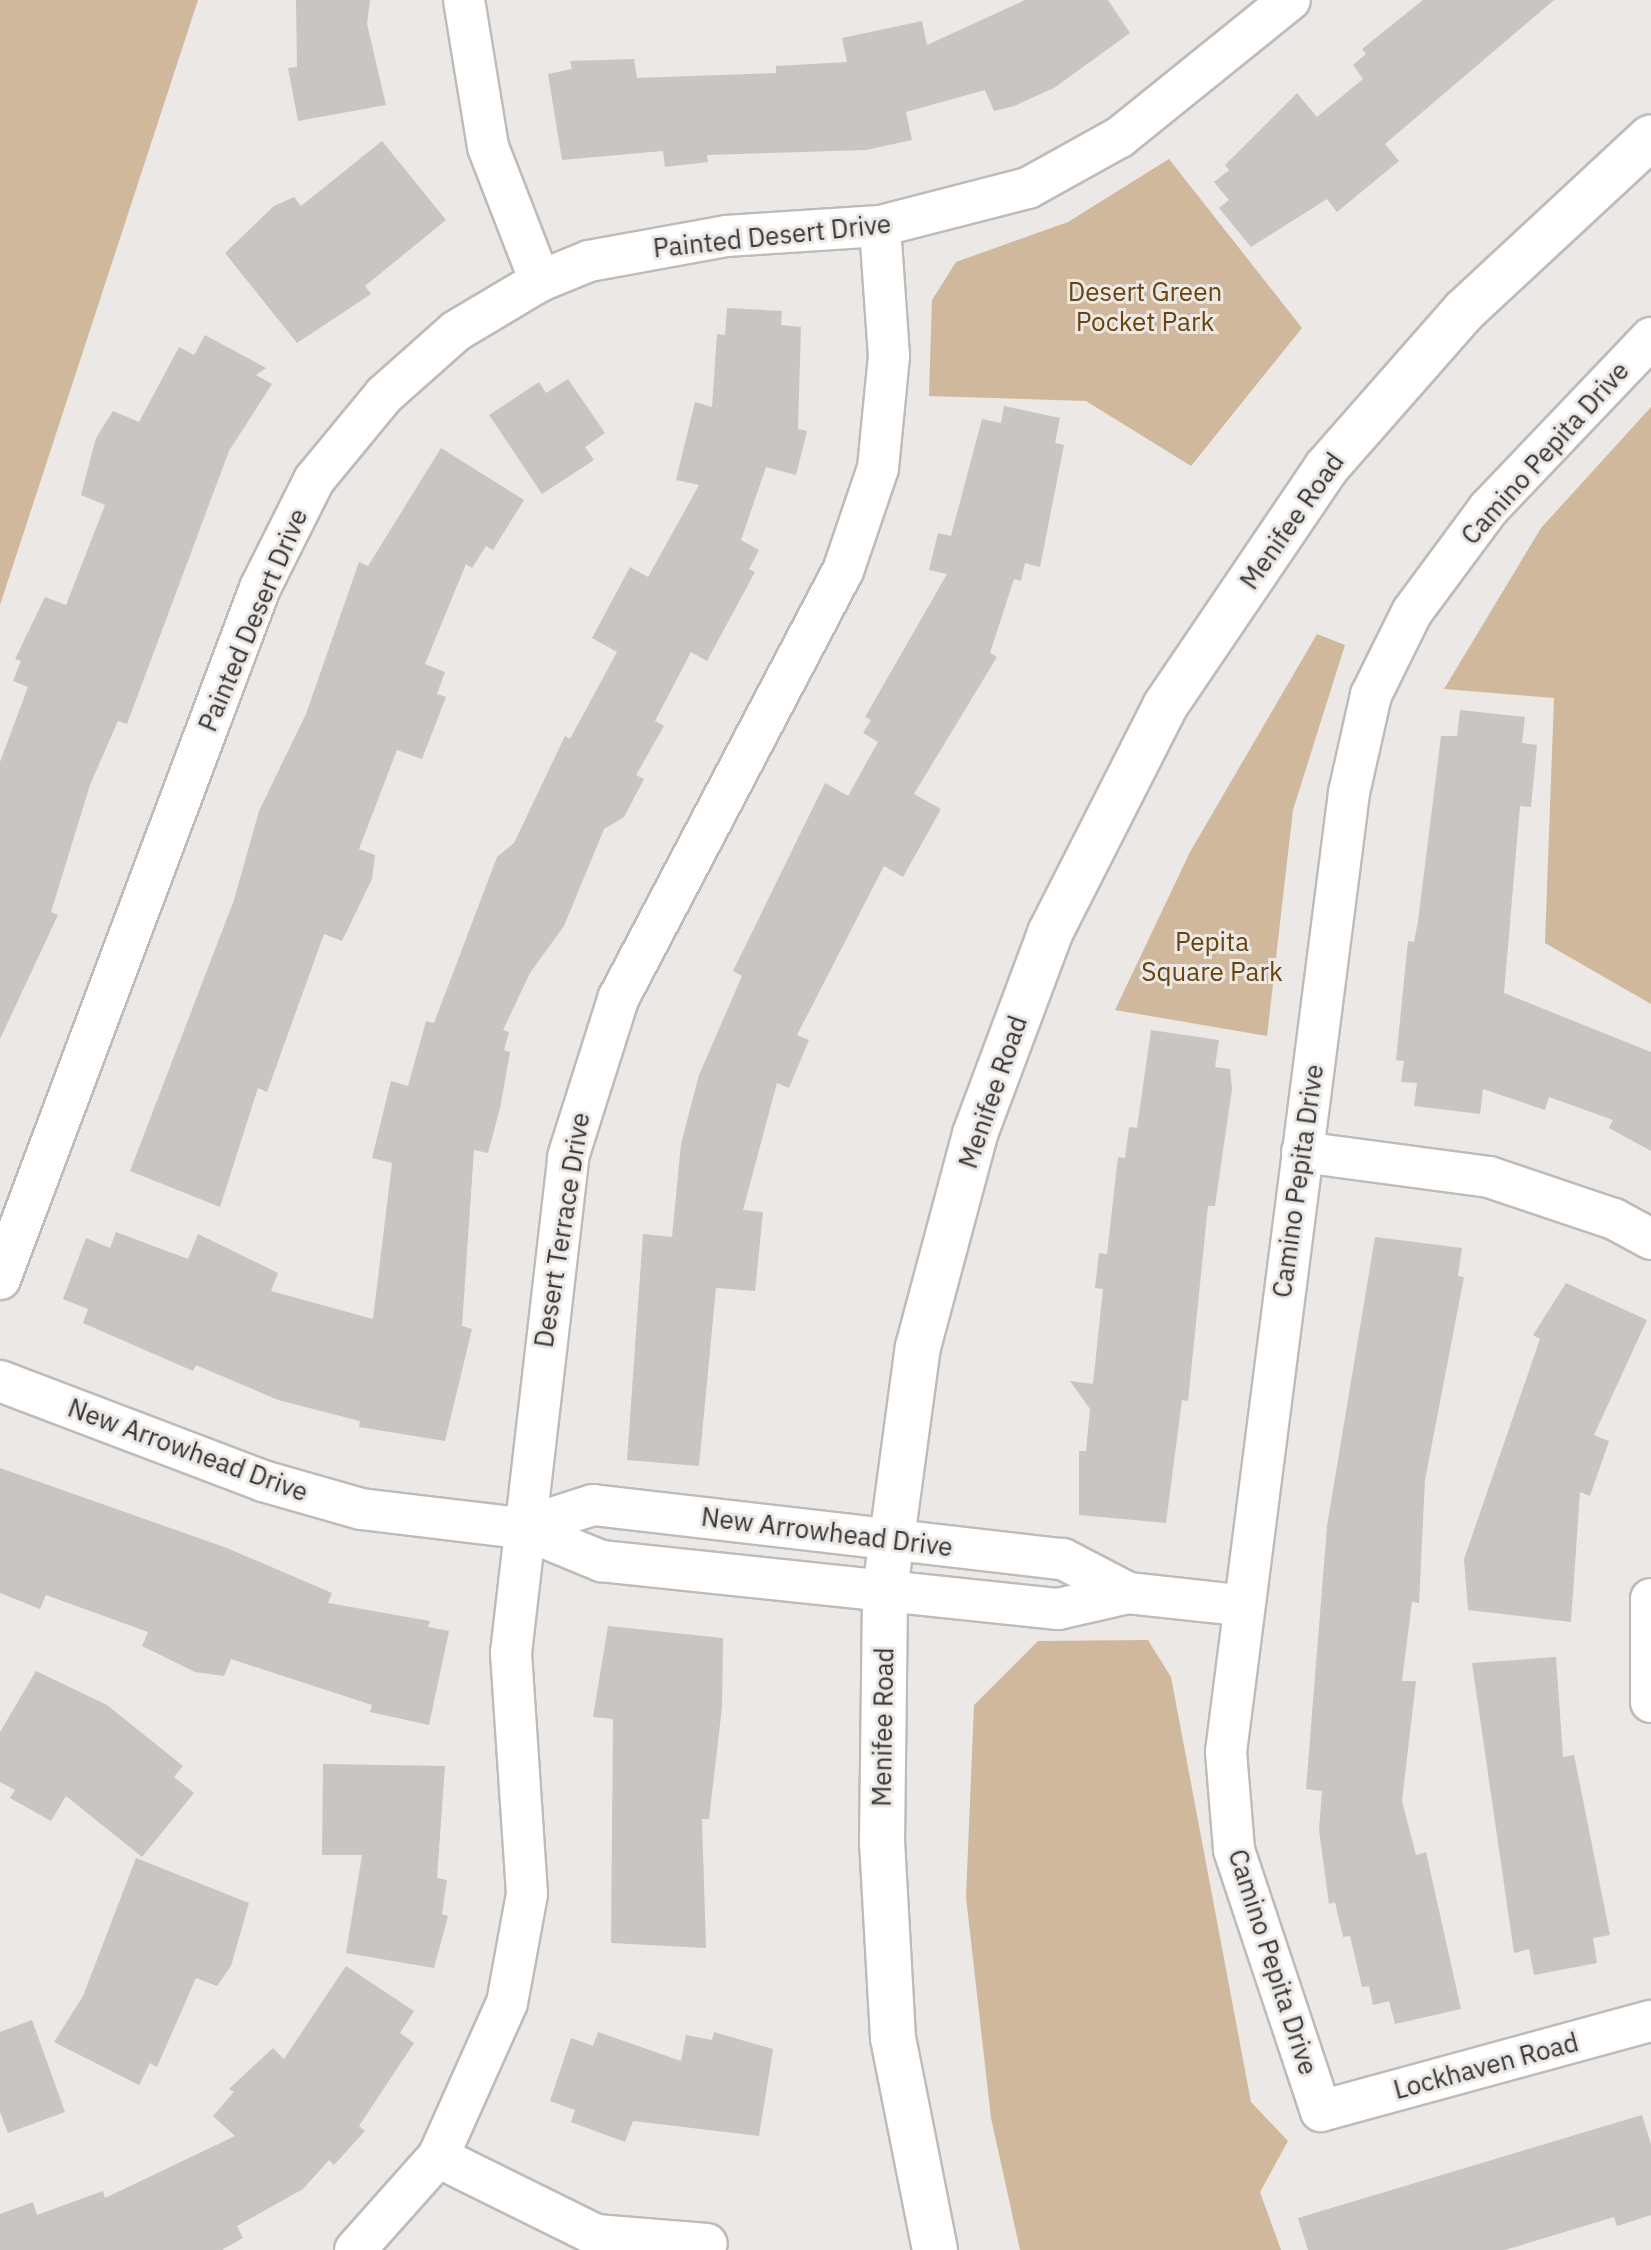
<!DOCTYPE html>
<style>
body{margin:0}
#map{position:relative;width:1651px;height:2250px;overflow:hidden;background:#ebe8e5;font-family:"IBM Plex Sans",sans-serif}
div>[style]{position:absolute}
.green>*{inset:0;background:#d0b89d}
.building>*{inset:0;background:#c8c5c2}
.roads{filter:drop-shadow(2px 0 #bebbb8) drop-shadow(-2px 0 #bebbb8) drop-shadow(0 2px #bebbb8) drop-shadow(0 -2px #bebbb8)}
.minor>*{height:40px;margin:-20px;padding:0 20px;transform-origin:20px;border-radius:20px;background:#fff}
.major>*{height:44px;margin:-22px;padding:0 22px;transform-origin:22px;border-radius:22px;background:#fff}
span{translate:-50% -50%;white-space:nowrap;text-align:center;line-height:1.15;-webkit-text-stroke:6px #ebe8e5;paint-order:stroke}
.street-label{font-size:26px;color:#383736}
.park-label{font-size:26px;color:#69440d}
</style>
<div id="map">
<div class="green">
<div style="clip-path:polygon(0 0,198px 0,0 605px)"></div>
<div style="clip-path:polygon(1169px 159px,1302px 328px,1191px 466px,1086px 401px,929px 396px,932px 300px,956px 262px,1068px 222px)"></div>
<div style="clip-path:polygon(1651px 407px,1651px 1004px,1545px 943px,1554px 698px,1444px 689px,1541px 528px)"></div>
<div style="clip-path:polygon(1317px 634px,1345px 645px,1293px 810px,1267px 1036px,1115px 1010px,1190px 852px)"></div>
<div style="clip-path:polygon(1148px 1640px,1171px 1677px,1251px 2102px,1288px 2141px,1260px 2192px,1281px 2250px,1020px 2250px,991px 2118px,966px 1897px,974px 1705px,1038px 1641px)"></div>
</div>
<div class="building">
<div style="clip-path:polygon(296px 0,370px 0,367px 24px,386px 105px,298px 121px,288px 68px,297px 67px)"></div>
<div style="clip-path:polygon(1025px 0,1108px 0,1130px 33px,1054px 88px,1014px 106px,994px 111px,985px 90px,906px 112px,912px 140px,866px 150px,707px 155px,708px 162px,665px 167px,663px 151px,562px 160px,548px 74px,572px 69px,570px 61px,634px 59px,637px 78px,776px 73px,776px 66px,847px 62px,842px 38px,922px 21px,927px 45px)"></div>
<div style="clip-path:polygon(1423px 0,1554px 0,1385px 144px,1399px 161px,1337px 212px,1327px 199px,1251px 247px,1219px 208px,1229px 200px,1214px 182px,1229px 170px,1225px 165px,1297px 93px,1317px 117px,1363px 79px,1353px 65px,1366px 54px,1362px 49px)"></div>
<div style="clip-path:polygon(382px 141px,446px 220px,365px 286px,371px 294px,297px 343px,225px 253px,274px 206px,294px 197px,301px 206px)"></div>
<div style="clip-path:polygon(727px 308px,782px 311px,781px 325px,801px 327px,798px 429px,807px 431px,796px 475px,766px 467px,741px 540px,759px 550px,749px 569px,755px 572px,707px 661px,691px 652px,655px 721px,664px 726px,636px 775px,644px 779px,624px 817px,604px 829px,564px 926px,530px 973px,503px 1030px,509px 1032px,504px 1050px,510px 1052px,500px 1108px,488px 1153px,474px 1150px,462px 1326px,472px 1329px,445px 1441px,359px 1427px,360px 1421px,278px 1400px,196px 1365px,193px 1371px,83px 1323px,88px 1309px,63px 1299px,86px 1238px,110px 1248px,116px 1232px,188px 1259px,198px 1234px,278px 1273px,271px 1291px,373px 1319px,392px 1163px,372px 1158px,391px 1081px,408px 1086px,426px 1021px,434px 1023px,497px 857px,514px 843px,565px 736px,570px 739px,617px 652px,592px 638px,630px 567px,648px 577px,699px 485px,676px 480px,695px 402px,712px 407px,717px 334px,725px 335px)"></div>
<div style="clip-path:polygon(205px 335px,266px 368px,256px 375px,272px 384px,229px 451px,127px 724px,118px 721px,90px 785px,51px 912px,58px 915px,0 1039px,0 762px,28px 687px,13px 681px,21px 661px,15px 659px,45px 597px,66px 605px,105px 505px,81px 495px,96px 438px,113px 411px,139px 422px,179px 347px,194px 355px)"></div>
<div style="clip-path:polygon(568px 379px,605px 433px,585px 447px,594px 460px,542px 494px,489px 415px,539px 382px,546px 393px)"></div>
<div style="clip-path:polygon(1004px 406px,1060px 418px,1055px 443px,1064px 445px,1040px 567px,1025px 563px,1021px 581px,1014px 579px,990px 653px,997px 657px,914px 794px,941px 809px,903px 877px,884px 866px,797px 1035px,809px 1040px,789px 1088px,777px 1083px,743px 1210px,763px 1212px,755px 1291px,716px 1288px,699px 1466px,627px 1460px,643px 1234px,672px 1237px,681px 1144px,699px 1075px,742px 976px,733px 971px,825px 783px,848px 796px,878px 742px,863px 733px,871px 720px,865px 717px,947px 574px,929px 570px,938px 533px,951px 536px,982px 419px,1001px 423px)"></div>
<div style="clip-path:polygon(441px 448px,524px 500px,493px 550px,486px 546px,472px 568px,466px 564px,425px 664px,445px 672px,437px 694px,446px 697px,422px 759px,397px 750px,359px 849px,375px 855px,372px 879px,342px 941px,324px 934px,267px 1092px,258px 1088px,220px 1207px,130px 1171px,234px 900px,259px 811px,306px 714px,359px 562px,368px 566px)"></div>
<div style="clip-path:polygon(1460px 710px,1525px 717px,1522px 743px,1537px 745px,1531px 807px,1520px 806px,1504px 993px,1651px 1052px,1651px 1151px,1609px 1128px,1613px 1120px,1549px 1097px,1545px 1110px,1483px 1089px,1480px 1114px,1414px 1106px,1417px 1083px,1401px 1082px,1404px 1061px,1396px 1060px,1408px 941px,1414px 942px,1418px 921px,1441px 736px,1457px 736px)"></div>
<div style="clip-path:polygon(1151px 1030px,1219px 1040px,1215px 1067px,1230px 1069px,1232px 1089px,1215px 1206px,1208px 1206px,1188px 1401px,1182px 1400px,1166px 1523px,1079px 1515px,1079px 1451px,1086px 1451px,1090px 1409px,1070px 1381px,1093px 1384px,1103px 1289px,1095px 1288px,1099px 1253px,1107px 1254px,1118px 1157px,1125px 1158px,1129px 1127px,1137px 1128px)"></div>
<div style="clip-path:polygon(1375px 1237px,1462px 1248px,1458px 1276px,1464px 1277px,1425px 1480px,1419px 1603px,1412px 1602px,1402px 1681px,1416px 1681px,1402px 1801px,1416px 1855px,1426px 1852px,1461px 2009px,1395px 2024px,1389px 2001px,1373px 2005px,1369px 1986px,1362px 1987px,1350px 1936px,1343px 1937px,1335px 1902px,1329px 1904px,1319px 1830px,1322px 1791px,1306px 1789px,1327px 1526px)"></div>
<div style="clip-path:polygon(1566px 1283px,1647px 1320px,1594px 1435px,1609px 1441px,1590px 1496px,1580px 1492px,1571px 1622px,1468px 1610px,1464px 1559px,1540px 1339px,1533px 1335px)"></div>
<div style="clip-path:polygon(0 1468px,227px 1548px,332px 1593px,328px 1603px,430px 1621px,428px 1627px,449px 1631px,429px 1725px,370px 1712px,372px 1705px,231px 1659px,224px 1676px,195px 1672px,142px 1646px,148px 1632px,46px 1595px,40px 1609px,0 1593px)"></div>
<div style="clip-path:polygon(608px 1626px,723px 1638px,722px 1707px,709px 1819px,702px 1819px,706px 1948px,611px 1943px,613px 1719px,593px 1717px)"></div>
<div style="clip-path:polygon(1556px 1657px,1563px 1757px,1574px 1755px,1610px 1935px,1593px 1938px,1597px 1963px,1534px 1975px,1529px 1949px,1514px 1953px,1472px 1663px)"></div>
<div style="clip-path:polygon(36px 1671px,107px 1705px,183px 1766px,174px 1777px,194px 1793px,142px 1857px,66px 1796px,51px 1821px,10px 1798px,15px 1790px,0 1782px,0 1732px)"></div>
<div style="clip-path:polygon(323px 1764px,445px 1766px,437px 1878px,447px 1880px,442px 1914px,448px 1916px,434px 1968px,346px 1953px,362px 1855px,322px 1855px)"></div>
<div style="clip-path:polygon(136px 1858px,249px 1903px,231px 1966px,217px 1986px,196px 1978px,157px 2067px,150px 2063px,139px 2085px,54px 2042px,83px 1996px)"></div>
<div style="clip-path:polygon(346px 1966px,414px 2011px,400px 2033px,414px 2043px,359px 2126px,365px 2131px,334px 2165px,329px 2160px,303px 2189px,237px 2226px,243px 2238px,222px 2250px,0 2250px,0 2214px,33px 2202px,37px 2215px,103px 2191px,105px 2198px,235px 2136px,213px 2116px,234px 2092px,229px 2089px,273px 2048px,284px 2059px)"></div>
<div style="clip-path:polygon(32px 2020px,65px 2112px,8px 2133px,0 2112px,0 2032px)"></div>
<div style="clip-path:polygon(598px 2032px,681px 2061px,686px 2035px,712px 2040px,714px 2032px,773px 2049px,759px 2136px,633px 2121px,625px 2142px,571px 2122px,575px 2110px,550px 2101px,571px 2038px,593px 2046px)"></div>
<div style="clip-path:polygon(1642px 2115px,1651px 2144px,1651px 2215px,1617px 2226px,1614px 2217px,1505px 2250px,1308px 2250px,1298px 2218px)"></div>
</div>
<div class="roads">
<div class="minor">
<div style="left:464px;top:0;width:149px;rotate:80.7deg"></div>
<div style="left:488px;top:147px;width:144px;rotate:68.8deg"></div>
<div style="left:1651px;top:338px;width:235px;rotate:133.6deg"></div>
<div style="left:1489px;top:508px;width:129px;rotate:126.5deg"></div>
<div style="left:1412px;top:612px;width:93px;rotate:116.3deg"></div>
<div style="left:1371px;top:695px;width:100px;rotate:102.7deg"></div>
<div style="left:1349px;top:793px;width:967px;rotate:97.31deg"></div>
<div style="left:1226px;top:1752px;width:98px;rotate:85.3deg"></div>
<div style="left:1234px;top:1850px;width:275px;rotate:71.6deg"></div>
<div style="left:1321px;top:2111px;width:342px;rotate:-15.3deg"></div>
<div style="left:1302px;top:1152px;width:189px;rotate:7.6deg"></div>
<div style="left:1489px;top:1177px;width:132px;rotate:18.6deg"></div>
<div style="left:1614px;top:1219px;width:42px;rotate:28.4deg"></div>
<div style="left:0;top:1279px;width:738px;rotate:-69.38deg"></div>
<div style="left:260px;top:588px;width:121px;rotate:-63.4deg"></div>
<div style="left:314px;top:480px;width:110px;rotate:-50.5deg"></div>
<div style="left:384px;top:395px;width:96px;rotate:-41.6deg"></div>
<div style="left:456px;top:331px;width:98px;rotate:-30.8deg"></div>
<div style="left:540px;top:281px;width:53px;rotate:-22.2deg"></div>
<div style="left:589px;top:261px;width:139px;rotate:-10.3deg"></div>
<div style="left:726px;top:236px;width:154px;rotate:-3.7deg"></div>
<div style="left:880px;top:226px;width:153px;rotate:-14.4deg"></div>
<div style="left:1028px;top:188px;width:105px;rotate:-29deg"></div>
<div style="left:1120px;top:137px;width:218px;rotate:-38.9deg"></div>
<div style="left:0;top:1381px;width:281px;rotate:20.8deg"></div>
<div style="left:263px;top:1481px;width:102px;rotate:15.9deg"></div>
<div style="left:361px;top:1509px;width:161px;rotate:6.8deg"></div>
<div style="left:521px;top:1528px;width:87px;rotate:22.4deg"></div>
<div style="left:601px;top:1561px;width:460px;rotate:6deg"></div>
<div style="left:1058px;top:1609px;width:72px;rotate:-12.9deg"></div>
<div style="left:1128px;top:1593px;width:112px;rotate:6.2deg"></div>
<div style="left:521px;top:1528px;width:76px;rotate:-17.7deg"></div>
<div style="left:593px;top:1505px;width:473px;rotate:6.6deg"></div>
<div style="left:1063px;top:1559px;width:73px;rotate:27.6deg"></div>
<div style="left:1651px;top:1599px;width:103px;rotate:90deg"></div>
<div style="left:438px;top:2157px;width:176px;rotate:26.3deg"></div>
<div style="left:596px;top:2235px;width:111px;rotate:4.6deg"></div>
<div style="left:355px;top:2250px;width:125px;rotate:-48.3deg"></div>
<div style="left:438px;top:2157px;width:169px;rotate:-65.9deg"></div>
<div style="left:507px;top:2003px;width:111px;rotate:-79.6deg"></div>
<div style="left:527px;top:1894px;width:242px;rotate:-93.8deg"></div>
<div style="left:511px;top:1653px;width:499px;rotate:-83.4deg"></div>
<div style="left:568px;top:1157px;width:166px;rotate:-72.4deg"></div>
<div style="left:618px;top:999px;width:484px;rotate:-62.3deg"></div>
<div style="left:843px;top:571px;width:109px;rotate:-71.2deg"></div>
<div style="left:878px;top:468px;width:113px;rotate:-84.4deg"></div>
<div style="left:889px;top:356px;width:130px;rotate:-94deg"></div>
</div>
<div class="major">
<div style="left:935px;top:2250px;width:216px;rotate:-101.2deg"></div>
<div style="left:893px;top:2038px;width:195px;rotate:-93.2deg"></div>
<div style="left:882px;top:1843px;width:253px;rotate:-89.3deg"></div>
<div style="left:885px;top:1590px;width:245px;rotate:-82.3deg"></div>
<div style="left:918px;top:1347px;width:220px;rotate:-75deg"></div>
<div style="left:975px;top:1134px;width:215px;rotate:-69.5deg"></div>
<div style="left:1050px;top:933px;width:254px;rotate:-63.1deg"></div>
<div style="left:1165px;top:706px;width:287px;rotate:-55.9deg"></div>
<div style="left:1326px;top:468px;width:209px;rotate:-48.7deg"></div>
<div style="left:1464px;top:311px;width:255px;rotate:-42.9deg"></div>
</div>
</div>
<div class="street-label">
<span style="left:772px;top:236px;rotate:-6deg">Painted Desert Drive</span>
<span style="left:1545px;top:453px;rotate:-48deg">Camino Pepita Drive</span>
<span style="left:1292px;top:521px;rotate:-55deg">Menifee Road</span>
<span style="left:253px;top:620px;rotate:-67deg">Painted Desert Drive</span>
<span style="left:993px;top:1092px;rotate:-71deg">Menifee Road</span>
<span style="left:1298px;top:1181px;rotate:-82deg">Camino Pepita Drive</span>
<span style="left:562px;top:1230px;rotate:-81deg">Desert Terrace Drive</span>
<span style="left:188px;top:1450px;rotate:20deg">New Arrowhead Drive</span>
<span style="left:827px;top:1532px;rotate:7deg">New Arrowhead Drive</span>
<span style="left:883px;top:1727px;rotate:-89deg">Menifee Road</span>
<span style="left:1273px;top:1962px;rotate:72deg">Camino Pepita Drive</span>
<span style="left:1486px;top:2066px;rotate:-15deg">Lockhaven Road</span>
</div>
<div class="park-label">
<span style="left:1145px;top:307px">Desert Green<br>Pocket Park</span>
<span style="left:1212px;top:957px">Pepita<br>Square Park</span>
</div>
</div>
